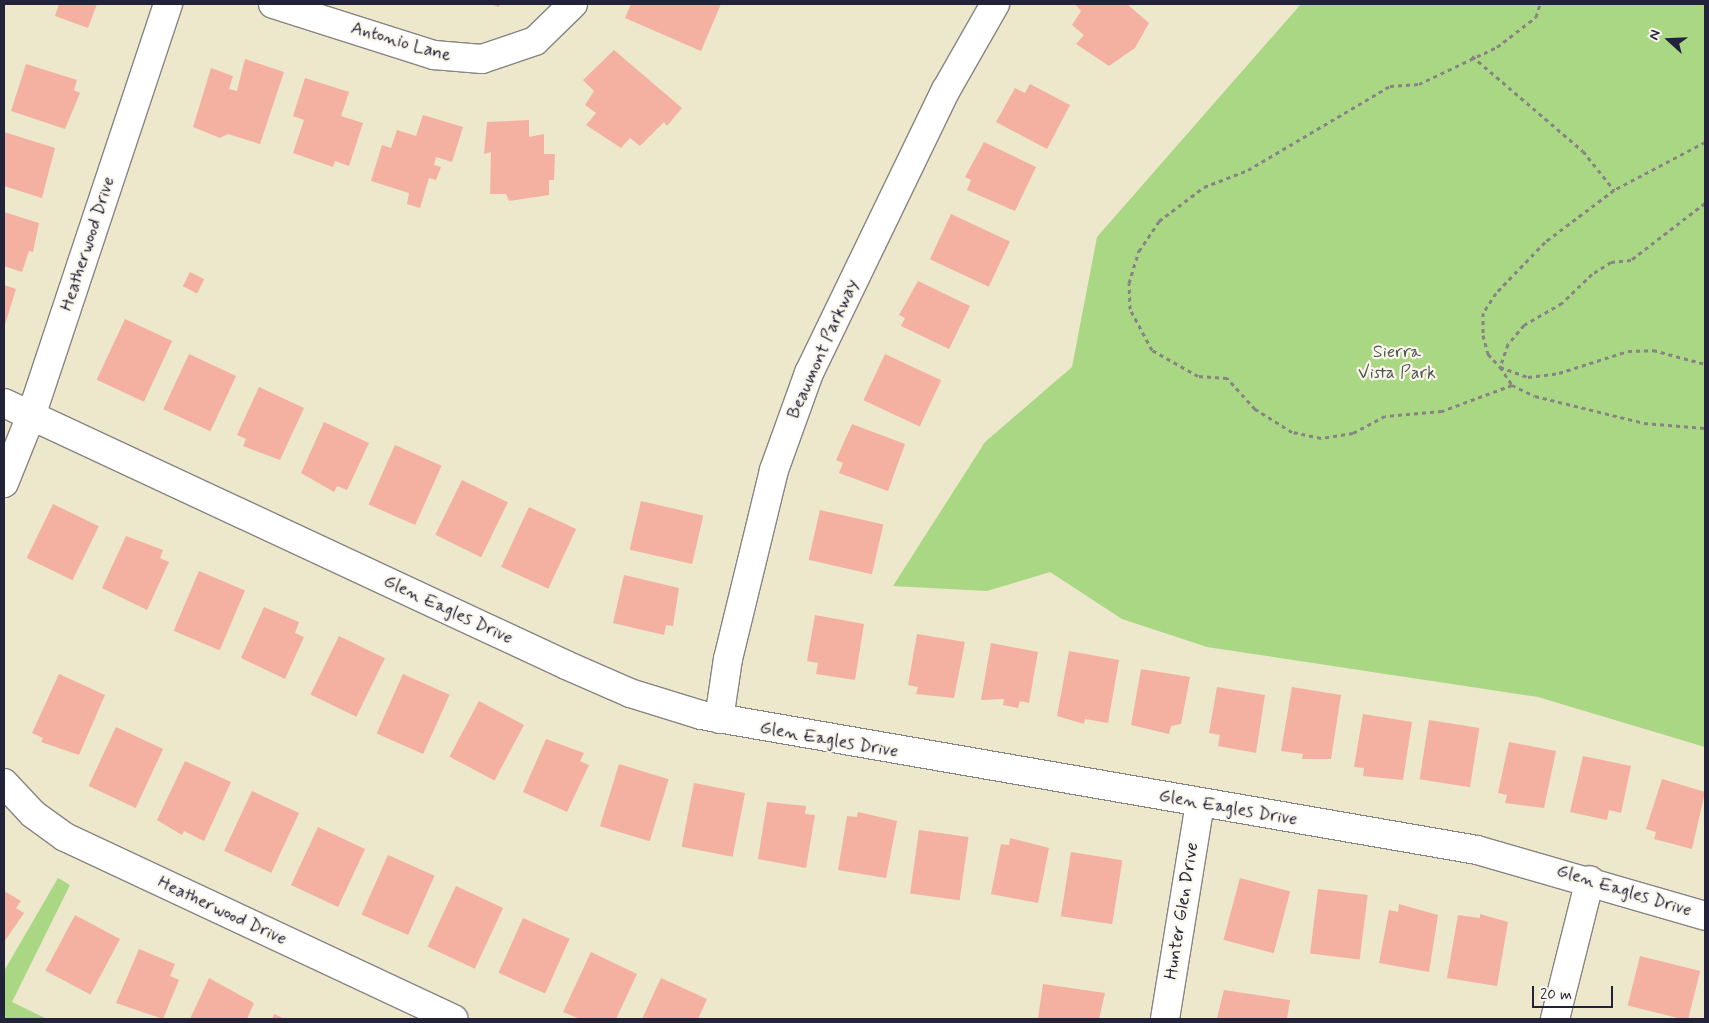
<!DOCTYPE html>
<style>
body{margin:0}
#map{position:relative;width:1709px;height:1023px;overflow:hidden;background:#ede7cb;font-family:Mynerve,sans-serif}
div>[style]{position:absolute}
.green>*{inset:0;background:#aad784}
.building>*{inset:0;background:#f4b1a1;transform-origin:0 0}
.path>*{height:3px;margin-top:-1.5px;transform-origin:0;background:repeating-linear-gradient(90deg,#888483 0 4px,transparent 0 8px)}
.roads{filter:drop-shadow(1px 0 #888483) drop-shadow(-1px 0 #888483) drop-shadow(0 1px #888483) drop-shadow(0 -1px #888483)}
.minor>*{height:28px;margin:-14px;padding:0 14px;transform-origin:14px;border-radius:14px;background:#fff}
span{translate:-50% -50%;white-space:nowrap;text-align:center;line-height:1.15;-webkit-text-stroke:4.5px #fbf7ec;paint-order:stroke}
.street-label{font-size:18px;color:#22223b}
.park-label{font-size:18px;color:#4b5851}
.frame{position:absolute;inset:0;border:5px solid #22223b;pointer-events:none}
.north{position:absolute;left:1644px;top:15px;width:50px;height:50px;-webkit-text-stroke:4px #fbf7ec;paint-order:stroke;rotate:290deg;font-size:14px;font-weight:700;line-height:20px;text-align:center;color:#22223b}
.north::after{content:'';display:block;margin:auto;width:18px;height:22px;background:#22223b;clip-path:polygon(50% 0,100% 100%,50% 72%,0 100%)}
.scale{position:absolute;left:1532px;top:986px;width:81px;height:22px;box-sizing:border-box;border:2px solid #22223b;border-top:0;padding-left:6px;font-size:15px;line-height:18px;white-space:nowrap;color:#22223b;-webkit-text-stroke:4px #fbf7ec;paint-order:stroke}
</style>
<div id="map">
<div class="green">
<div style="clip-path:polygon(1301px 4px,1705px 4px,1705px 747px,1538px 697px,1207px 647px,1122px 619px,1050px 572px,987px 591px,893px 586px,985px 442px,1072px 367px,1097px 237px)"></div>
<div style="clip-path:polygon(58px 878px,70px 885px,12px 1002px,47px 1019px,4px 1019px,4px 971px)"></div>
</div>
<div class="building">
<div style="clip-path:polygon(59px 4px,97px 4px,88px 28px,55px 16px)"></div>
<div style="clip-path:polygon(489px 4px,500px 4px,499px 7px)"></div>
<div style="clip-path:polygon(631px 4px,721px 4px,701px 51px,625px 18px)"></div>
<div style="clip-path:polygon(1075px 4px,1127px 4px,1149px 23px,1135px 48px,1109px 66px,1076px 44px,1084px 35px,1072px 25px,1081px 11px)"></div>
<div style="clip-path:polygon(614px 50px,682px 108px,667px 126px,664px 122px,640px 146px,630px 138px,621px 148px,586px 125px,596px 113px,585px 105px,594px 91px,583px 80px)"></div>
<div style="clip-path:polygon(245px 59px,284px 72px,260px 144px,228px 134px,220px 138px,193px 127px,211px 68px,233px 76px,229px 89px,237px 91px)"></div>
<div style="clip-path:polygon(26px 64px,77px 80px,74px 90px,80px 93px,65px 129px,11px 111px)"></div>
<div style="clip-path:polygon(305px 78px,349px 92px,341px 116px,363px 123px,349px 166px,335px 161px,333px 167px,293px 153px,304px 120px,293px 116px)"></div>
<div style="clip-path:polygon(1030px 84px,1070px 105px,1047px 149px,996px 122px,1015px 88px,1025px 93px)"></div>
<div style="clip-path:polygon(423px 115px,463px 127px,452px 162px,436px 157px,434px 165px,441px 167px,436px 180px,429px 178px,420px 208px,407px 204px,409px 193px,371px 181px,382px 145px,391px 148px,397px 130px,416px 136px)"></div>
<div style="clip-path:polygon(529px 120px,529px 137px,544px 134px,544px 154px,555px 154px,554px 180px,549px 180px,549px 195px,509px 201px,506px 194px,490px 194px,491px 152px,484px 154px,487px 122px)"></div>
<div style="clip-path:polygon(4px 132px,55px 148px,42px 198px,4px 186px)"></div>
<div style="clip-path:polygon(984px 142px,1036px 167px,1015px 211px,967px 190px,971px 180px,965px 177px)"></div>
<div style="clip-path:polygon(4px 212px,39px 223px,33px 252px,29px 251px,22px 272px,4px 266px)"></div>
<div style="left:951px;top:214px;width:65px;height:50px;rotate:25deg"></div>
<div style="left:190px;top:272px;width:16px;height:16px;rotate:27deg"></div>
<div style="clip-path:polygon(918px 281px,970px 306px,949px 349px,901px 326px,905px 318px,899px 315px)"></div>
<div style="clip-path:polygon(4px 285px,16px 289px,4px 328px)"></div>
<div style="left:125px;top:319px;width:52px;height:67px;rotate:25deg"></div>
<div style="left:189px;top:354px;width:52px;height:61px;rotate:25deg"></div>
<div style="left:885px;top:354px;width:62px;height:51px;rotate:25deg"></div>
<div style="clip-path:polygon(259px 387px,304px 408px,280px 460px,243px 446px,246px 439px,237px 435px)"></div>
<div style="clip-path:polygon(324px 422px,369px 443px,347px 490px,337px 486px,334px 492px,301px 473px)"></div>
<div style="clip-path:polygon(852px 424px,905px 444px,888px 491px,839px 473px,843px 463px,836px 460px)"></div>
<div style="left:395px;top:445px;width:51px;height:65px;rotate:24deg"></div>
<div style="left:462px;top:480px;width:51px;height:61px;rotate:26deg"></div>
<div style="left:641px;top:501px;width:64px;height:50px;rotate:13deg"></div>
<div style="left:53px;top:504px;width:51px;height:60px;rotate:26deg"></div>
<div style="left:529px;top:507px;width:52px;height:66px;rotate:25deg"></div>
<div style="left:820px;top:510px;width:65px;height:51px;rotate:13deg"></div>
<div style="clip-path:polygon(126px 536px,163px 550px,160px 558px,169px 562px,147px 610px,102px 588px)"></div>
<div style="left:199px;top:571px;width:50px;height:65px;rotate:23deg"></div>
<div style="clip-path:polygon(624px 575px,679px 588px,673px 626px,666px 625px,664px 635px,613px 623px)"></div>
<div style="clip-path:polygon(264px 607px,299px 622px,295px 633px,304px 637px,285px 679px,241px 658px)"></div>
<div style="clip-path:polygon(815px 615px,864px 624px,855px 680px,816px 674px,818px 663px,807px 661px)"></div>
<div style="clip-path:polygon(917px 634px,965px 642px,954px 698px,916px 694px,918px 687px,908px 685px)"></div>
<div style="left:339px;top:636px;width:51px;height:65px;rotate:26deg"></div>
<div style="clip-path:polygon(991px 643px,1038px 652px,1029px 703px,1020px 701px,1018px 708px,1003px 705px,1004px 699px,981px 700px)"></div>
<div style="clip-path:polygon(1069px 651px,1119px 660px,1108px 723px,1085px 719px,1084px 724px,1057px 716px)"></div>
<div style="clip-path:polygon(1141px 669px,1190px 677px,1181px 724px,1171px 726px,1169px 734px,1131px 725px)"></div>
<div style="clip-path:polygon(59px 674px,105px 695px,79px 755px,41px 742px,43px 738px,32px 733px)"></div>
<div style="left:403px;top:674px;width:51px;height:65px;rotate:24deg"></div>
<div style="clip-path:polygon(1217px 687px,1265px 695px,1256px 753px,1218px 746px,1220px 735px,1209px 733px)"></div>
<div style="clip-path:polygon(1292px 687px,1341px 695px,1331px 759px,1302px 759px,1303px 754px,1281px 751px)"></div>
<div style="left:479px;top:701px;width:51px;height:63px;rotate:28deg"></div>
<div style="clip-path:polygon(1363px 714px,1412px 722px,1403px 780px,1363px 776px,1364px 768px,1354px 767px)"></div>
<div style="left:1429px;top:720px;width:51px;height:60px;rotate:9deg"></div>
<div style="left:116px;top:727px;width:52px;height:65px;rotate:25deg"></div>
<div style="clip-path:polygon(546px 739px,584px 753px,580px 761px,589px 765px,567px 812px,523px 792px)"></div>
<div style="clip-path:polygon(1509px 742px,1556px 751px,1544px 808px,1505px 803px,1507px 795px,1498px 793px)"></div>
<div style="clip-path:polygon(1583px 756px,1631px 766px,1621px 813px,1609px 810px,1607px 820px,1570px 812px)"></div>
<div style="clip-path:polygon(185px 761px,231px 782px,204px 841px,184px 831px,182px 835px,157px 820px)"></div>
<div style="left:619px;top:764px;width:52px;height:65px;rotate:17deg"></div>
<div style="clip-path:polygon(1662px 779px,1705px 792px,1692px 849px,1654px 839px,1656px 832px,1646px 829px)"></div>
<div style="left:694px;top:783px;width:52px;height:65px;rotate:11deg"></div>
<div style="left:252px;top:791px;width:52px;height:66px;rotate:25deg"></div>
<div style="clip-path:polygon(767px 802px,806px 806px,805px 814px,815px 815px,806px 868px,758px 859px)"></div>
<div style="clip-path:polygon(858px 812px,897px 821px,886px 878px,838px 870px,847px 816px,857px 817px)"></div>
<div style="left:318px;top:827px;width:52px;height:64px;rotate:25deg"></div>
<div style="left:919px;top:830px;width:50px;height:64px;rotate:8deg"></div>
<div style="clip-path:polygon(1010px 838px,1049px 848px,1038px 903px,991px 894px,1001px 844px,1009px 845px)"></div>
<div style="left:1071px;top:852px;width:52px;height:65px;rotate:9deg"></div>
<div style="left:388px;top:855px;width:51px;height:65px;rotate:24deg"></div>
<div style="left:1240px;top:878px;width:52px;height:64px;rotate:15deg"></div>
<div style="left:456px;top:886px;width:52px;height:67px;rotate:25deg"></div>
<div style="left:1318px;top:889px;width:50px;height:65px;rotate:7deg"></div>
<div style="clip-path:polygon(4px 891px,21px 901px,16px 908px,24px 913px,4px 942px)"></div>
<div style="clip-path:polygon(1399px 904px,1438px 915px,1429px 972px,1379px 963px,1389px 910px,1398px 912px)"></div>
<div style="clip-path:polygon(1480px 914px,1508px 922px,1497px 986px,1447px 978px,1458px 915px,1480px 918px)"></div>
<div style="left:75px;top:915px;width:51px;height:63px;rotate:28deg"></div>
<div style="left:523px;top:918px;width:51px;height:60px;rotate:24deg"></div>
<div style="clip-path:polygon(139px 949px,175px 964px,170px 976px,179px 980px,163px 1019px,116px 1003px)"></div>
<div style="clip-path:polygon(591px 952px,637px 974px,616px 1019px,580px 1019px,563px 1012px)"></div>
<div style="left:1640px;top:956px;width:62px;height:51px;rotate:14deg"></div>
<div style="clip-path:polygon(209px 978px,254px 1003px,247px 1019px,190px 1019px)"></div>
<div style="clip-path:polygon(661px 978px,707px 999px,698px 1019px,642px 1019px)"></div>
<div style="clip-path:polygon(1043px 984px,1105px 993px,1099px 1019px,1038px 1019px)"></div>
<div style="clip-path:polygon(1224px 990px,1290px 1000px,1287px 1019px,1217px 1018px)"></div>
<div style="clip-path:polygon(274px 1014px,285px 1019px,272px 1019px)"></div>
</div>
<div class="path">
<div style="left:1472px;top:56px;width:146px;rotate:40.6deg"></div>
<div style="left:1583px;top:151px;width:50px;rotate:51.5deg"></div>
<div style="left:1705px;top:142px;width:103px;rotate:152.2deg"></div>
<div style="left:1614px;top:190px;width:86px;rotate:143deg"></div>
<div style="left:1545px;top:242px;width:71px;rotate:133.9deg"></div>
<div style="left:1496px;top:293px;width:24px;rotate:123deg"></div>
<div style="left:1483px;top:313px;width:22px;rotate:90deg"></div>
<div style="left:1483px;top:335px;width:20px;rotate:75deg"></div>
<div style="left:1488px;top:354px;width:18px;rotate:47deg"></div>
<div style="left:1500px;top:367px;width:30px;rotate:20deg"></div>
<div style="left:1528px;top:377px;width:31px;rotate:-7deg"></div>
<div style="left:1559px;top:373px;width:72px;rotate:-17.7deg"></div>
<div style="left:1628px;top:351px;width:25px;rotate:-2deg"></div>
<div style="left:1653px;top:350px;width:54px;rotate:15.1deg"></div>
<div style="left:1705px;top:203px;width:93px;rotate:142.4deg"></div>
<div style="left:1631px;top:260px;width:20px;rotate:174deg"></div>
<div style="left:1611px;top:262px;width:22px;rotate:148deg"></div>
<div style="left:1592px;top:274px;width:42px;rotate:136deg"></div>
<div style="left:1562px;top:303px;width:44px;rotate:149.9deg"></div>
<div style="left:1524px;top:325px;width:25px;rotate:130deg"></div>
<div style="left:1508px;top:344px;width:24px;rotate:109deg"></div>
<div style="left:1500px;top:367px;width:22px;rotate:56deg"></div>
<div style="left:1512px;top:385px;width:25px;rotate:26deg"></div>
<div style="left:1535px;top:396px;width:112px;rotate:13.9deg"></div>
<div style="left:1644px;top:423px;width:61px;rotate:4.7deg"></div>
<div style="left:1512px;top:385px;width:75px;rotate:159.6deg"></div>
<div style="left:1442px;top:411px;width:57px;rotate:175deg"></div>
<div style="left:1385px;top:416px;width:36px;rotate:152deg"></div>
<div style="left:1353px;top:433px;width:32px;rotate:171deg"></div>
<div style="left:1321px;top:438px;width:30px;rotate:-168deg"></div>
<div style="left:1292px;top:432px;width:44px;rotate:-148.1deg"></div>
<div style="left:1255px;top:409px;width:42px;rotate:-132.1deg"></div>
<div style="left:1227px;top:378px;width:29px;rotate:-176deg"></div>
<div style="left:1198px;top:376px;width:53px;rotate:-150.5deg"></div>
<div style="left:1152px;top:350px;width:47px;rotate:-118.2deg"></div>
<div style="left:1130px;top:309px;width:26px;rotate:-92deg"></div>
<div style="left:1129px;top:283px;width:34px;rotate:-73deg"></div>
<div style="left:1139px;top:251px;width:36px;rotate:-56deg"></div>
<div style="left:1159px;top:221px;width:56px;rotate:-37.1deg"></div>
<div style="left:1204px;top:187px;width:47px;rotate:-21.1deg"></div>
<div style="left:1248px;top:170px;width:165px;rotate:-30.6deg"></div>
<div style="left:1390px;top:86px;width:29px;rotate:-4deg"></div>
<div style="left:1419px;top:84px;width:86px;rotate:-25.4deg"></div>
<div style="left:1497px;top:47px;width:49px;rotate:-37.6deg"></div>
<div style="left:1536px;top:17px;width:14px;rotate:-73deg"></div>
</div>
<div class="roads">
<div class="minor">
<div style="left:273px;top:4px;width:169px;rotate:17.6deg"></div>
<div style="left:434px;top:55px;width:48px;rotate:4.8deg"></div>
<div style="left:482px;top:59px;width:56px;rotate:-18.8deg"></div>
<div style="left:535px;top:41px;width:53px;rotate:-44.2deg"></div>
<div style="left:4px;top:403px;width:620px;rotate:24.99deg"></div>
<div style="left:566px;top:665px;width:70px;rotate:23.6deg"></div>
<div style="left:630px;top:693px;width:74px;rotate:17.2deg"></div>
<div style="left:701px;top:715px;width:788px;rotate:9.87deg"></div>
<div style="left:1477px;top:850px;width:237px;rotate:16.1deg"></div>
<div style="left:4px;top:483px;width:72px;rotate:-68.1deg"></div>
<div style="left:31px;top:416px;width:434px;rotate:-71.6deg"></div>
<div style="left:719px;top:719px;width:61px;rotate:-81.5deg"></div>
<div style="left:728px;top:659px;width:195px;rotate:-76.3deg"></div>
<div style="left:774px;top:470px;width:103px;rotate:-70.2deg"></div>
<div style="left:809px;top:373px;width:314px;rotate:-64.2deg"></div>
<div style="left:946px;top:90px;width:99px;rotate:-60.3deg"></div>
<div style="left:4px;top:783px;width:42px;rotate:46.9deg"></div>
<div style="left:33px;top:814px;width:39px;rotate:36deg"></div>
<div style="left:65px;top:837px;width:429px;rotate:25.1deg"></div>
<div style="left:1165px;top:1019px;width:219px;rotate:-80.8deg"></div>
<div style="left:1555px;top:1019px;width:143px;rotate:-75.9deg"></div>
</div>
</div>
<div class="street-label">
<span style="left:401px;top:42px;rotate:16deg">Antonio Lane</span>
<span style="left:88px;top:244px;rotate:-72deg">Heatherwood Drive</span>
<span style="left:823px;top:349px;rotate:-66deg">Beaumont Parkway</span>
<span style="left:448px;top:610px;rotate:25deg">Glen Eagles Drive</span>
<span style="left:829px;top:740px;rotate:10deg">Glen Eagles Drive</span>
<span style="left:1228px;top:808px;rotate:10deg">Glen Eagles Drive</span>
<span style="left:1624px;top:891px;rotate:17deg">Glen Eagles Drive</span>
<span style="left:222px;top:911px;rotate:25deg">Heatherwood Drive</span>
<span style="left:1182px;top:911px;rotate:-81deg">Hunter Glen Drive</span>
</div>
<div class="park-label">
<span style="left:1397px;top:363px">Sierra<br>Vista Park</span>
</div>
<div class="frame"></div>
<div class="north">N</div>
<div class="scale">20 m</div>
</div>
